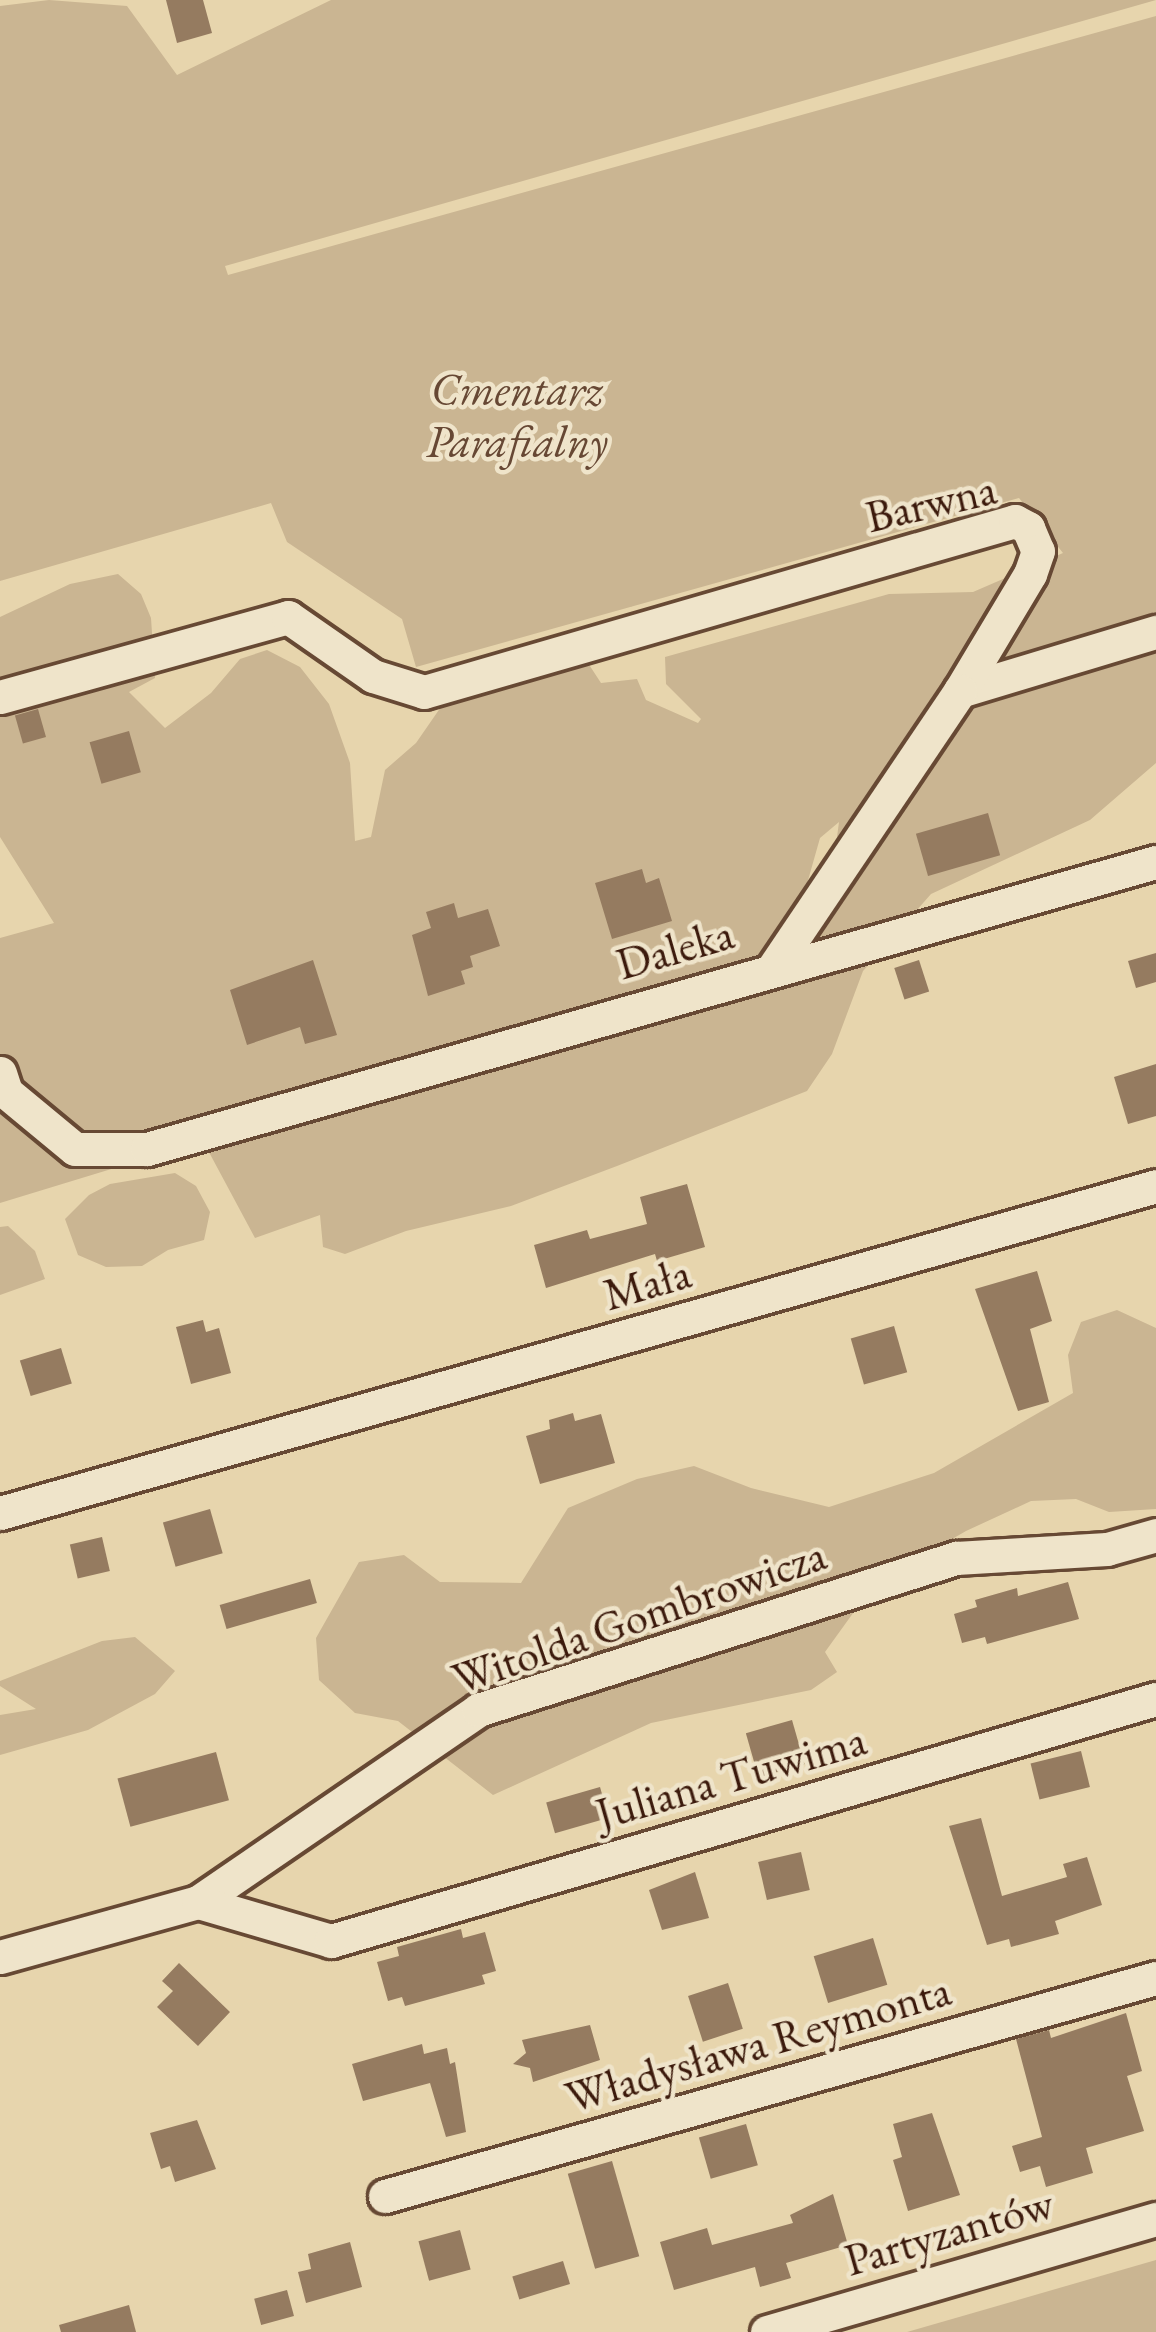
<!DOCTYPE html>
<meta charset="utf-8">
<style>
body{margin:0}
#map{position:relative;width:1156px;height:2332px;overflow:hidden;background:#e7d5ad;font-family:"EB Garamond",serif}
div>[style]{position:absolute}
.green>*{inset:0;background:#cab592}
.building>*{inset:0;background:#957b60;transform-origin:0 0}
.roads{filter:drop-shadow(3px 0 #674934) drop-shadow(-3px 0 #674934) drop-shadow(0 3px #674934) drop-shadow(0 -3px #674934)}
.street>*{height:33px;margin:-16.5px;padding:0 16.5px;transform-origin:16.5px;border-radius:16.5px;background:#efe4ca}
span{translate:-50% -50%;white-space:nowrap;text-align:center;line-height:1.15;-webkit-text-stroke:9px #efe4ca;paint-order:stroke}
.park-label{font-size:45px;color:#674834;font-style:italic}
.street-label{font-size:45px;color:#3c1a0c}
</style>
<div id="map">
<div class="green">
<div style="clip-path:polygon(evenodd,49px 0,127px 6px,177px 75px,331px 0,1156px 0,225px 266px,228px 275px,1156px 16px,1156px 763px,1090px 820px,931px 894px,863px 971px,832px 1054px,807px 1091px,617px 1166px,511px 1206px,406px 1231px,345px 1254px,323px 1247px,320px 1215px,255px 1238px,203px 1141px,0 1203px,0 938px,54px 923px,0 837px,0 617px,70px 584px,118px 574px,141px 594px,151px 618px,155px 678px,129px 692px,165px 728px,211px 693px,240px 659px,267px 650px,300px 667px,329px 704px,350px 763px,355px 841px,371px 837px,385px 770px,416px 743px,443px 704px,586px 660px,601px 683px,637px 679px,646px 700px,698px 723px,701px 719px,666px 684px,665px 657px,889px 594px,973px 592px,1063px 553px,1019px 498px,416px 667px,402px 619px,287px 542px,271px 503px,0 581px,0 6px,49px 0,839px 822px,834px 860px,803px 898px,820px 838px,839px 822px)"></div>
<div style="clip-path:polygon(175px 1173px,196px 1186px,210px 1212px,204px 1240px,168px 1250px,142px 1266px,106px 1267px,78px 1255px,65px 1219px,89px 1195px,110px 1184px)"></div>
<div style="clip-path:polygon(8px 1226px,35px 1251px,45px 1279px,0 1295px,0 1227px)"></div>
<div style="clip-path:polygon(1117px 1310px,1156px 1328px,1156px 1509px,1109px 1512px,1076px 1499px,1031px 1501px,966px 1531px,874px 1584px,825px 1652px,837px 1672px,811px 1690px,651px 1723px,493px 1795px,398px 1721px,355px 1713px,319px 1680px,316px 1638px,359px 1562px,404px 1555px,440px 1582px,521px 1583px,568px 1508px,637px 1479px,694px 1466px,751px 1488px,829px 1507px,934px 1473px,1073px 1393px,1068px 1355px,1081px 1322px)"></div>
<div style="clip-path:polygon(135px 1637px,175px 1671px,155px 1694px,88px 1730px,0 1755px,0 1715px,36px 1709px,0 1686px,0 1681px,102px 1641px)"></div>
<div style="clip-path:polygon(1156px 2260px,1156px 2332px,907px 2332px)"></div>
</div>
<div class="building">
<div style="clip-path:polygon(166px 0,203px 0,212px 33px,177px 43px)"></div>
<div style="left:38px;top:709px;width:29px;height:24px;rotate:74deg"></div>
<div style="left:129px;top:731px;width:43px;height:41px;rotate:74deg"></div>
<div style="left:988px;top:813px;width:44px;height:75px;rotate:74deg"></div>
<div style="clip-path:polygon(642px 869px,646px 883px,659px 878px,672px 921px,612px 939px,595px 883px)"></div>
<div style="clip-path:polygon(454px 903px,458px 918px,488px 909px,500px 946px,470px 956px,473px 967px,461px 971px,465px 984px,428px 996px,412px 935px,431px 928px,426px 912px)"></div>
<div style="clip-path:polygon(1156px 953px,1156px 982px,1136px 988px,1128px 961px)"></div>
<div style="clip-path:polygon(313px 960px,337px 1035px,305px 1044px,300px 1027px,247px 1045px,230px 990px)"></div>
<div style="left:919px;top:960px;width:33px;height:26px;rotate:72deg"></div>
<div style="clip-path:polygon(1156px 1064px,1156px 1116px,1128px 1124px,1114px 1077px)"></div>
<div style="clip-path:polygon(687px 1184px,705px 1247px,657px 1261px,655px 1254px,546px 1288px,534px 1245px,587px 1230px,590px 1239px,647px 1224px,640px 1197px)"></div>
<div style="clip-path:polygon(1037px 1271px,1052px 1321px,1030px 1329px,1049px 1402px,1018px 1411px,975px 1289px)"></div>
<div style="clip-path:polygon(203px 1320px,206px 1332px,219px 1328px,231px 1373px,191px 1384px,176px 1327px)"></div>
<div style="left:894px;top:1326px;width:48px;height:45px;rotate:74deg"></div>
<div style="left:61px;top:1348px;width:37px;height:43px;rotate:73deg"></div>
<div style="clip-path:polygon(573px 1413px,575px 1421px,601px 1414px,615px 1463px,540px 1484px,526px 1436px,550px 1429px,549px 1420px)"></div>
<div style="left:210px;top:1509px;width:46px;height:49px;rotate:74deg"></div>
<div style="left:102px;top:1537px;width:35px;height:33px;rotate:77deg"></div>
<div style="left:310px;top:1579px;width:25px;height:94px;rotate:74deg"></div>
<div style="clip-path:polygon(1068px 1582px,1079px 1619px,987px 1644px,985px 1637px,962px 1643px,954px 1614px,977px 1607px,975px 1600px,1017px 1588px,1018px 1596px)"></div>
<div style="left:792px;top:1720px;width:46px;height:48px;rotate:74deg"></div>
<div style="left:1081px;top:1751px;width:37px;height:52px;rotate:76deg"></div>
<div style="left:216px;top:1752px;width:50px;height:102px;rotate:75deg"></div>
<div style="left:600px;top:1787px;width:32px;height:56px;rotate:74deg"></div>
<div style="clip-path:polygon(981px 1818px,1002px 1896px,1067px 1877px,1063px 1864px,1087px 1857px,1102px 1905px,1055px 1921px,1059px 1934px,1011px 1947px,1009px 1939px,987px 1945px,949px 1826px)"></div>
<div style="left:801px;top:1852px;width:39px;height:44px;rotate:77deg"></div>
<div style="clip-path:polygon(695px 1872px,709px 1918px,662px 1930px,649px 1890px)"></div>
<div style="clip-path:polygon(461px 1929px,463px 1938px,485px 1932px,496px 1971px,482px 1975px,485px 1984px,405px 2006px,402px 1997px,388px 2001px,377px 1962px,399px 1956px,397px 1947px)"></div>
<div style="left:873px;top:1938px;width:49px;height:62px;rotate:73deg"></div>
<div style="clip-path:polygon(179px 1963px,230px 2012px,198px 2046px,157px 2007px,173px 1991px,162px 1981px)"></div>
<div style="left:728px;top:1983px;width:48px;height:42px;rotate:72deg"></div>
<div style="clip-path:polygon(1126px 2013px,1142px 2071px,1127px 2076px,1144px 2131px,1086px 2148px,1093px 2173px,1046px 2187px,1040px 2166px,1020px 2172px,1012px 2146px,1042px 2137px,1016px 2039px,1049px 2030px,1051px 2038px)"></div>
<div style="clip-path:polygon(590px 2025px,600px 2060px,533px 2082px,530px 2068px,513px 2064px,526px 2053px,522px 2040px)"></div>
<div style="clip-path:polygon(422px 2044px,424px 2054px,447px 2048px,450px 2064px,455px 2062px,466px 2132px,446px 2137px,430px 2083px,363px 2101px,352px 2064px)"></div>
<div style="clip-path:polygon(932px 2113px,960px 2195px,908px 2211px,893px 2160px,902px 2157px,893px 2124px)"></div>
<div style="clip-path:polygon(197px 2120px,216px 2169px,175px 2182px,170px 2166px,161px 2169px,150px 2133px)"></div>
<div style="left:746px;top:2124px;width:43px;height:49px;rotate:74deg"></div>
<div style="left:612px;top:2161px;width:99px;height:46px;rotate:74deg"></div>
<div style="clip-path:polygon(833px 2194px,848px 2245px,786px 2263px,791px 2278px,760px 2287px,755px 2267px,674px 2290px,660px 2242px,707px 2228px,712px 2245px,793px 2223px,790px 2215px)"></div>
<div style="left:460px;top:2230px;width:41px;height:43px;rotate:75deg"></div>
<div style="clip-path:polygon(350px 2242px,362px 2287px,306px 2303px,298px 2272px,311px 2269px,308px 2254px)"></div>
<div style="left:563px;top:2261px;width:24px;height:53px;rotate:73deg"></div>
<div style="left:287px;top:2290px;width:27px;height:34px;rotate:75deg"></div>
<div style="clip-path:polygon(129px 2305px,136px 2332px,61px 2332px,59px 2325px)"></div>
</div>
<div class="roads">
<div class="street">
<div style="left:960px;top:691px;width:205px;rotate:-16.8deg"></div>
<div style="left:0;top:697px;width:299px;rotate:-15.5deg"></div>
<div style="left:288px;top:617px;width:103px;rotate:34.8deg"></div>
<div style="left:373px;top:676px;width:53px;rotate:17.4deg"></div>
<div style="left:424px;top:692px;width:615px;rotate:-16.14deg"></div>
<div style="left:1015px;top:521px;width:15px;rotate:28deg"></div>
<div style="left:1028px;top:528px;width:25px;rotate:67deg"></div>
<div style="left:1038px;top:551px;width:24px;rotate:109deg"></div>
<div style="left:1030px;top:574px;width:136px;rotate:120.9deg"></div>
<div style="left:960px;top:691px;width:334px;rotate:124deg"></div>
<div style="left:0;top:1073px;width:20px;rotate:72deg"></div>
<div style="left:6px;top:1092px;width:89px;rotate:39.6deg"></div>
<div style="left:75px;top:1149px;width:72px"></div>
<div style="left:147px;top:1149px;width:1049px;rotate:-15.88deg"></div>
<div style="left:0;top:1513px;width:1201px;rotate:-15.79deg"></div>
<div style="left:198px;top:1902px;width:340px;rotate:-34.4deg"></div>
<div style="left:478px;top:1710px;width:502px;rotate:-17.64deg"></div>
<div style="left:956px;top:1558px;width:151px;rotate:-3.4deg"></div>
<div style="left:1107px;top:1549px;width:51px;rotate:-15.9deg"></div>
<div style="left:0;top:1957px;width:205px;rotate:-15.5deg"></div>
<div style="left:198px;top:1902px;width:139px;rotate:16.3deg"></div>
<div style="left:331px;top:1941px;width:860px;rotate:-16.35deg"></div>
<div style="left:385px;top:2196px;width:801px;rotate:-15.79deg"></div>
<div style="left:767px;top:2332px;width:405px;rotate:-16.2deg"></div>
</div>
</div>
<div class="park-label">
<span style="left:517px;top:416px">Cmentarz<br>Parafialny</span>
</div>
<div class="street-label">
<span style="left:931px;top:503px;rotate:-13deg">Barwna</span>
<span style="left:675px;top:949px;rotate:-16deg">Daleka</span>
<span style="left:647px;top:1284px;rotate:-16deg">Mała</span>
<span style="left:639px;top:1617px;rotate:-19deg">Witolda Gombrowicza</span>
<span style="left:731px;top:1777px;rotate:-16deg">Juliana Tuwima</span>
<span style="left:758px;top:2044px;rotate:-16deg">Władysława Reymonta</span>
<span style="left:949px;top:2232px;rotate:-16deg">Partyzantów</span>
</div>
</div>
